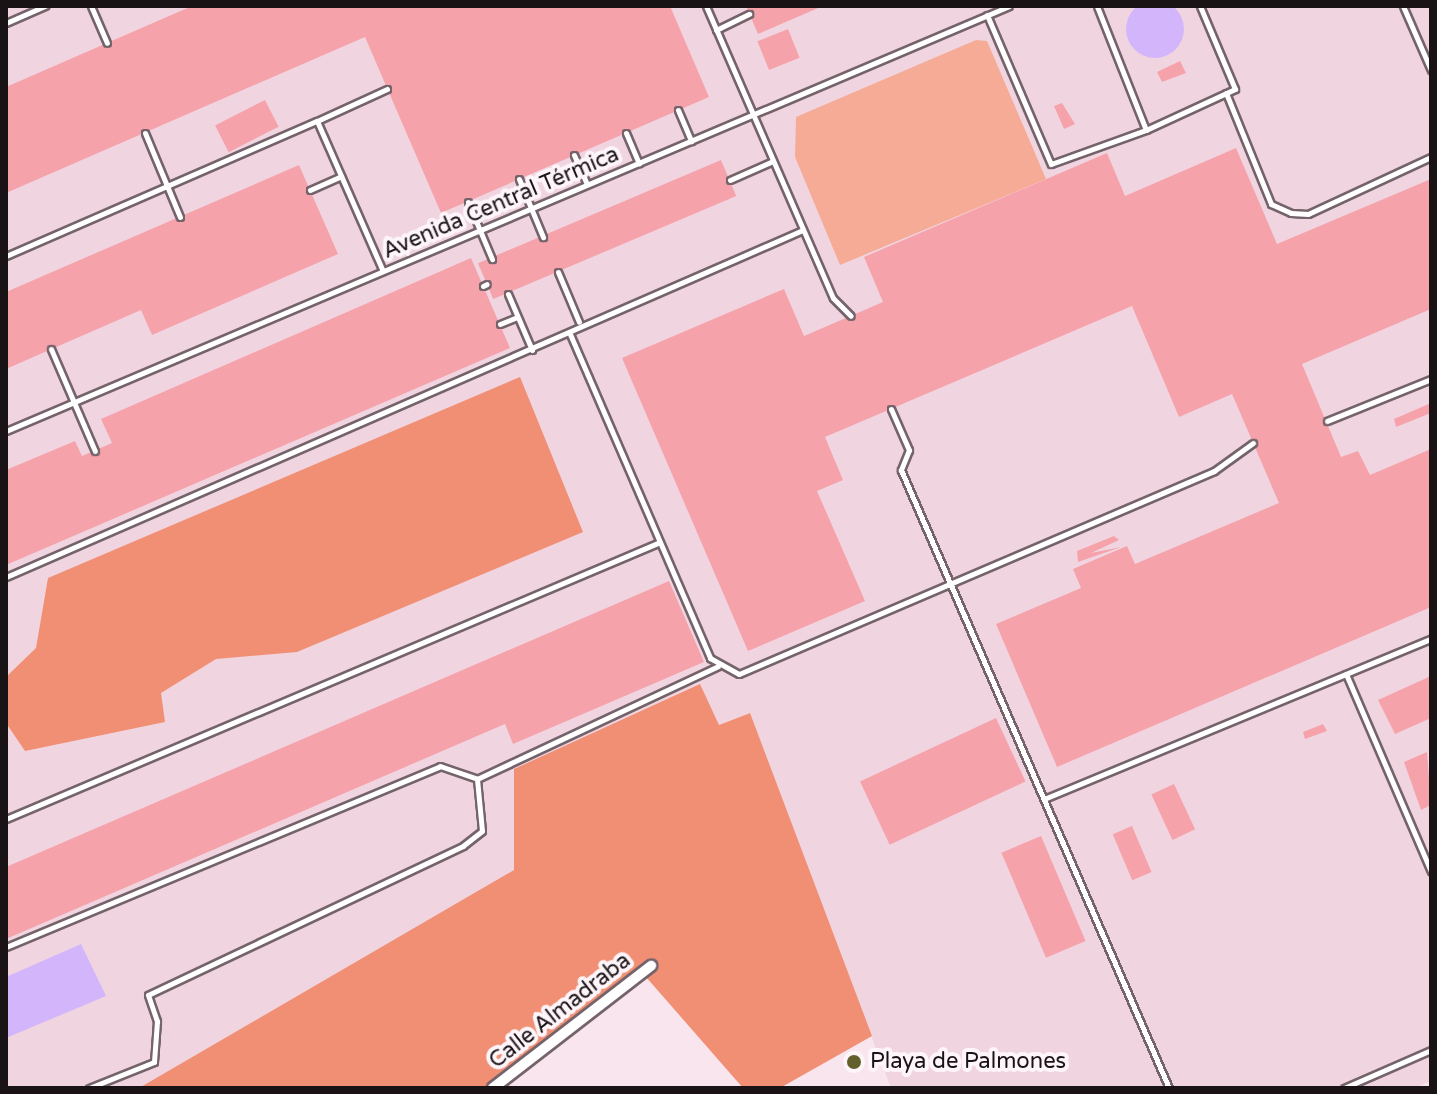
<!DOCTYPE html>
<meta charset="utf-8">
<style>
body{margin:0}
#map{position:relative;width:1437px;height:1094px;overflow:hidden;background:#f8e5ed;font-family:"Varela Round",sans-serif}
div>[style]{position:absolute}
.built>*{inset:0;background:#f0d5e1}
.green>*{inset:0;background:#f6ab96}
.forest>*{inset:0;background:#f18f74}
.water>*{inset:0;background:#d2b5fb}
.round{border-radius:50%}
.building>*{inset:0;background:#f6a2ab;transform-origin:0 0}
.roads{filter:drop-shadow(2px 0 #74636a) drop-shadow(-2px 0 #74636a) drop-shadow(0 2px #74636a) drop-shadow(0 -2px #74636a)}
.lane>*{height:5px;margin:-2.5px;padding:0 2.5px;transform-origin:2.5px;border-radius:2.5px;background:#fff}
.street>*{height:10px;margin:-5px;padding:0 5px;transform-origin:5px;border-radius:5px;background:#fff}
.dots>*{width:22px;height:22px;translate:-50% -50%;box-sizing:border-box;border:4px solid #fdf5f9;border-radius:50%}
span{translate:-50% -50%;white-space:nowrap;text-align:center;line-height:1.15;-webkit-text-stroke:8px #fdf5f9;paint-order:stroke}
.street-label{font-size:22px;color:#191315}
.poi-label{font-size:22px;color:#191315}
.left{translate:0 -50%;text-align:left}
.frame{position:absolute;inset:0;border:8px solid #191315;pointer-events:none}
</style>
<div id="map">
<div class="built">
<div style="clip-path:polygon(6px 6px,1431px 6px,1431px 1081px,1414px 1088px,891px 1088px,749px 713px,719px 725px,514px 870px,177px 1070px,138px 1088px,6px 1088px)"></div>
</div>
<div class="green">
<div style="clip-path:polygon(976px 40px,987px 41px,1046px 179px,840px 265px,795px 157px,796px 117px)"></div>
</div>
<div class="forest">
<div style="clip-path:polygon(520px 377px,583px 532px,297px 652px,216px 659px,161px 693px,165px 722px,25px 751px,6px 723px,6px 677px,36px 648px,48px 578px)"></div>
<div style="clip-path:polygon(700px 684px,719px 725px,750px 713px,872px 1036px,780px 1088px,743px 1088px,646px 977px,496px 1088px,139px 1088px,514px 870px,514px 769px)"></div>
</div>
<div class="water">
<div class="round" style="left:1126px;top:0;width:58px;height:58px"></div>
<div style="clip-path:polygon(81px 944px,106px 996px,6px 1038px,6px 977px)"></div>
</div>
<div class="building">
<div style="clip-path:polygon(192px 6px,670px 6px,709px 97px,441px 213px,365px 37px,6px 193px,6px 87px)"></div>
<div style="clip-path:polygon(746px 6px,823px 6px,758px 34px)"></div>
<div style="left:788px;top:29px;width:31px;height:33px;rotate:68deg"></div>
<div style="clip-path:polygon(1180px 61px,1186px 73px,1162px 82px,1157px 72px)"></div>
<div style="left:265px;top:100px;width:30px;height:56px;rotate:63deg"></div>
<div style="clip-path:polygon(1062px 103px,1075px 124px,1064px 129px,1054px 106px)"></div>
<div style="clip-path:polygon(1236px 148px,1277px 244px,1431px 179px,1431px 309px,1302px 364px,1341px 457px,1358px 451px,1370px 475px,1431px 449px,1431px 607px,1057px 767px,996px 624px,1081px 588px,1073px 569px,1127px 546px,1135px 564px,1279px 503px,1232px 394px,1179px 417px,1132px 306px,825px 437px,843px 480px,817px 491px,865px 601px,748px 651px,622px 358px,784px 289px,804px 336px,883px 302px,864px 257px,1107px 153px,1125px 196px)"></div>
<div style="left:721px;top:160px;width:39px;height:264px;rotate:67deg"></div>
<div style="clip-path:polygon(299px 165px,338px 254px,152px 335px,141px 310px,6px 369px,6px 292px)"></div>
<div style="clip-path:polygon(471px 258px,510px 348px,6px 565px,6px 470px,75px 441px,82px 456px,112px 443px,101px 419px)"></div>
<div style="clip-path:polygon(1431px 403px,1431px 413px,1396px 427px,1394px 419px)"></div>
<div style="clip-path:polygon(1114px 536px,1119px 540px,1091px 553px,1121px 547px,1078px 562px,1077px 551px)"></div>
<div style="clip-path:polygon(669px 581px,704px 662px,513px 744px,505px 724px,6px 939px,6px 867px)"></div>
<div style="clip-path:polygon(1431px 676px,1431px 718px,1395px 734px,1378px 700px)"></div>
<div style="left:996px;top:718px;width:70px;height:150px;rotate:65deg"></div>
<div style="clip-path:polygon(1323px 724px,1327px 731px,1305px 739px,1303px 732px)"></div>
<div style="clip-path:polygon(1427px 752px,1431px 805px,1421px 810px,1404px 762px)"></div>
<div style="left:1174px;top:784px;width:50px;height:25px;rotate:65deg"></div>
<div style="left:1132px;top:826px;width:50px;height:21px;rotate:67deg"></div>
<div style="left:1041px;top:836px;width:114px;height:43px;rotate:67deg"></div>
</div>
<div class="roads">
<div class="lane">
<div style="left:91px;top:6px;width:40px;rotate:66.6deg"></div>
<div style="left:706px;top:6px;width:318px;rotate:66.5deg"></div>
<div style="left:833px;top:298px;width:25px;rotate:45deg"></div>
<div style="left:1403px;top:6px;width:70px;rotate:66.4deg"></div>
<div style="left:987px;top:15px;width:162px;rotate:66.8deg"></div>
<div style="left:1051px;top:164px;width:101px;rotate:-19.7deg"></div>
<div style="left:1146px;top:130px;width:133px;rotate:-111.6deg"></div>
<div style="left:6px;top:23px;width:43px;rotate:-23.6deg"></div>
<div style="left:716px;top:30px;width:37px;rotate:-26deg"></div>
<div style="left:1226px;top:93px;width:120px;rotate:67.9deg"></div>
<div style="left:1271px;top:204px;width:22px;rotate:24deg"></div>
<div style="left:1291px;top:213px;width:17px;rotate:3deg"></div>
<div style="left:1308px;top:214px;width:136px;rotate:-24.9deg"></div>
<div style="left:678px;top:110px;width:34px;rotate:67deg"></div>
<div style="left:317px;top:121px;width:77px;rotate:-24.6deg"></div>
<div style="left:1146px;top:130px;width:98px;rotate:-24.7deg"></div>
<div style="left:1235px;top:89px;width:90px;rotate:-112.9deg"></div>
<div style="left:145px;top:133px;width:91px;rotate:67.4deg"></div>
<div style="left:626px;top:133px;width:33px;rotate:67deg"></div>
<div style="left:574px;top:155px;width:32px;rotate:66deg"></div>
<div style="left:519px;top:179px;width:63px;rotate:67.5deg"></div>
<div style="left:730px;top:180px;width:47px;rotate:-23.8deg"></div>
<div style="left:310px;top:190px;width:34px;rotate:-24deg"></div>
<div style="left:468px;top:202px;width:62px;rotate:67.2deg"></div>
<div style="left:6px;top:256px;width:339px;rotate:-23.5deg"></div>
<div style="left:317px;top:121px;width:162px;rotate:66.3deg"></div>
<div style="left:558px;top:272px;width:54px;rotate:67.2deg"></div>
<div style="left:483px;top:286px;width:4px;rotate:-27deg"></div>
<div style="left:508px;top:294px;width:61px;rotate:66.8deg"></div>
<div style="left:500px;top:324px;width:18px;rotate:-22deg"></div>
<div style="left:570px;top:334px;width:353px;rotate:66.6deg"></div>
<div style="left:710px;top:658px;width:33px;rotate:29deg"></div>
<div style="left:739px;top:674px;width:517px;rotate:-23.14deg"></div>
<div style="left:1214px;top:471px;width:48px;rotate:-35.7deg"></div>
<div style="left:51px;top:349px;width:111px;rotate:66.7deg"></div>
<div style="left:891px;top:409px;width:45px;rotate:66.3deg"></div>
<div style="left:909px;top:450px;width:22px;rotate:112deg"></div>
<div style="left:901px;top:470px;width:674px;rotate:66.56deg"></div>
<div style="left:1327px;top:421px;width:112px;rotate:-22deg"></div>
<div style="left:6px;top:431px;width:1089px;rotate:-22.96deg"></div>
<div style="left:6px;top:577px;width:869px;rotate:-23.53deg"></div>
<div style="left:1346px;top:674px;width:215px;rotate:66.7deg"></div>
<div style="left:477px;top:779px;width:266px;rotate:-25.1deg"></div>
<div style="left:1044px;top:799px;width:419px;rotate:-22.5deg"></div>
<div style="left:6px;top:819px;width:710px;rotate:-22.95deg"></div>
<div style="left:6px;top:947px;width:470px;rotate:-22.6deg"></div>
<div style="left:440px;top:766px;width:39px;rotate:19deg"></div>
<div style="left:477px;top:779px;width:52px;rotate:84.5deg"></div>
<div style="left:482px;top:831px;width:24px;rotate:142deg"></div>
<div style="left:463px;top:846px;width:348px;rotate:154.7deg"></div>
<div style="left:148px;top:995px;width:28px;rotate:71deg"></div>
<div style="left:157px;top:1021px;width:41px;rotate:94.2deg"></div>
<div style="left:154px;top:1062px;width:70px;rotate:158.2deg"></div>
<div style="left:1344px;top:1088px;width:95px;rotate:-23.6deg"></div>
</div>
<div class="street">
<div style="left:493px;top:1088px;width:200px;rotate:-37.7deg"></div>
</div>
</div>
<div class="dots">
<div style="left:854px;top:1062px;background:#625f2c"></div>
</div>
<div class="street-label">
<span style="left:501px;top:203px;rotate:-23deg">Avenida Central Térmica</span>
<span style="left:560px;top:1011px;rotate:-38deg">Calle Almadraba</span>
</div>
<div class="poi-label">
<span class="left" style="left:870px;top:1062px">Playa de Palmones</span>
</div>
<div class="frame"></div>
</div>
